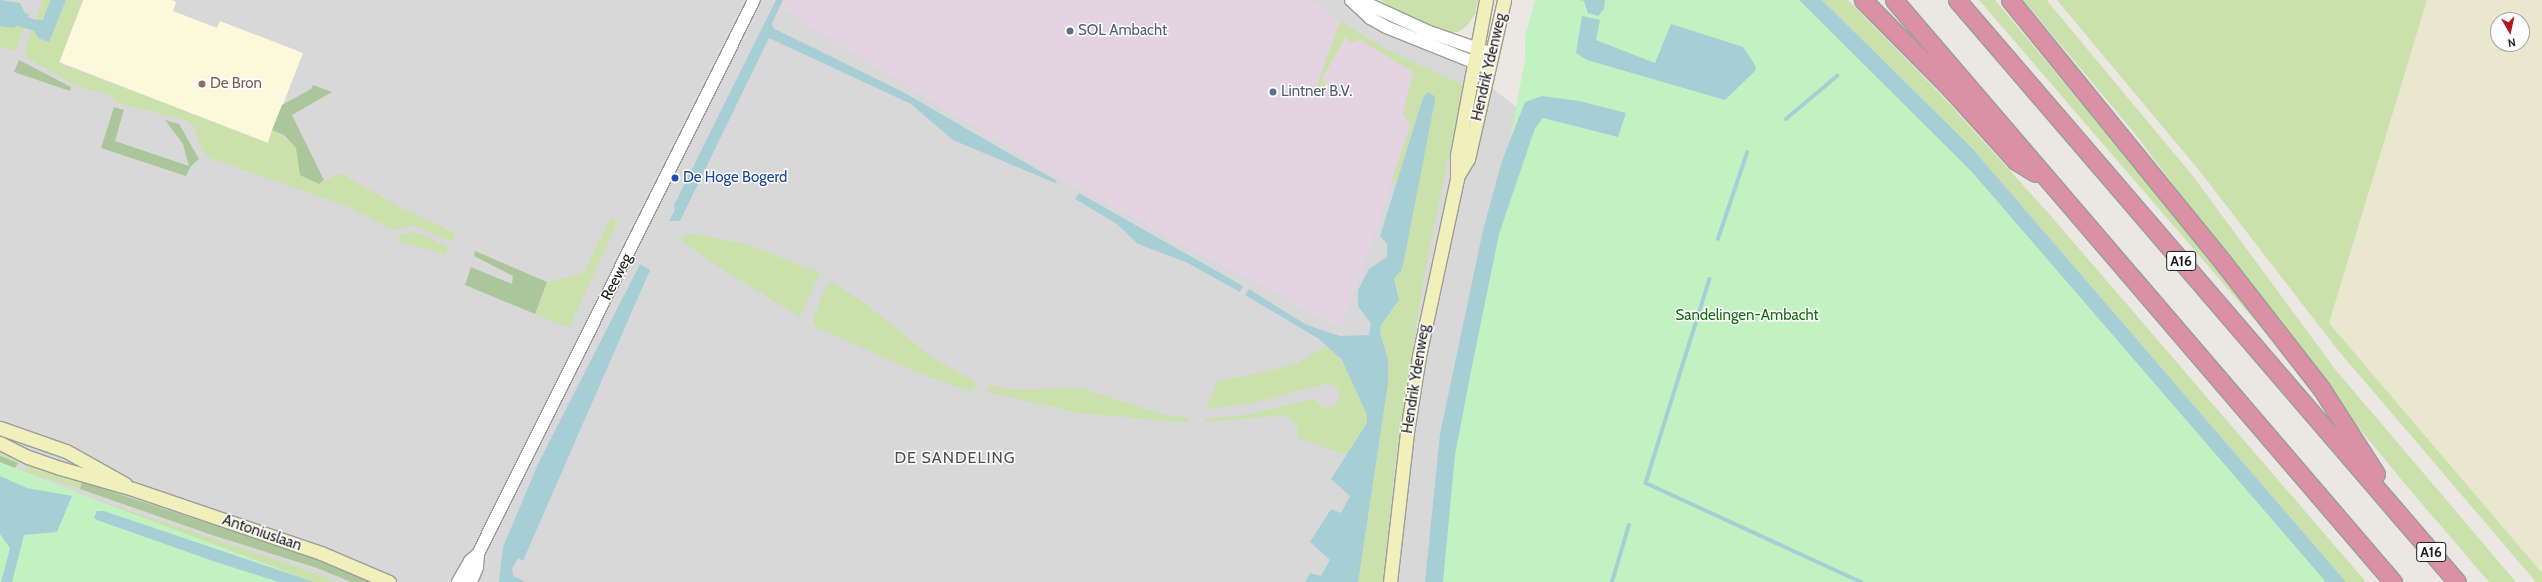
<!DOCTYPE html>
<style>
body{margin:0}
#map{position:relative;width:2542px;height:582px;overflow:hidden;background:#ebe7e2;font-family:Cabin,sans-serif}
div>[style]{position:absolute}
.residential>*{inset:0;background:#d9d8d8}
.industrial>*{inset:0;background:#e4d4e2}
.education>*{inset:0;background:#fbf8db}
.farmland>*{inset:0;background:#e9e8ce}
.grass>*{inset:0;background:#cae1ac}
.forest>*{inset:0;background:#abc69b}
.park>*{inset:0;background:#c2f2c2}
.water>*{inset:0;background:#a6ced5}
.stream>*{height:3.5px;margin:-1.75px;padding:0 1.75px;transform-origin:1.75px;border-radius:1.75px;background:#a6ced5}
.canal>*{height:11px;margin:-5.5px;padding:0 5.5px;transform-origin:5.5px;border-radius:5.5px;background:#a6ced5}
.roads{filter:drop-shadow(1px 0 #9c9c9c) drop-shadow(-1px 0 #9c9c9c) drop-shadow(0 1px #9c9c9c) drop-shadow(0 -1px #9c9c9c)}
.tertiary>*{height:12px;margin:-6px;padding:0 6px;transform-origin:6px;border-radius:6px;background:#fff}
.secondary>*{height:13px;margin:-6.5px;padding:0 6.5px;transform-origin:6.5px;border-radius:6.5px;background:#f1efba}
.motorway>*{height:17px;margin:-8.5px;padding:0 8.5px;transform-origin:8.5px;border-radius:8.5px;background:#db91a5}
.dots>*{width:11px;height:11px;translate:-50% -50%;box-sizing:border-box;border:2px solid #fff;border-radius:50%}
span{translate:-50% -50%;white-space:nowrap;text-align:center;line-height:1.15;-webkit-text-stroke:3px #fff;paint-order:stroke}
.shield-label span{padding:1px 3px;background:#fff;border:1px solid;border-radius:3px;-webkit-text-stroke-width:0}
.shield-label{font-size:14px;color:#1b1b1b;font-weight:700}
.service-label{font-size:15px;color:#4e5e75}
.left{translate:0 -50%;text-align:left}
.street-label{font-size:15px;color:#1b1b1b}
.education-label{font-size:15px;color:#785e54}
.transit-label{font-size:15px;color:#164399}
.park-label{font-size:15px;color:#176b17}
.neighbourhood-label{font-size:16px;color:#4e4e4e;letter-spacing:1px}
.north{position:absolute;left:2490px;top:12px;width:40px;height:40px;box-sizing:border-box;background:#fff;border:1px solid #a4a4a4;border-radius:50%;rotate:171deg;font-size:11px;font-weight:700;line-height:16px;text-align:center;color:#1b1b1b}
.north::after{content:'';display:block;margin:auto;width:14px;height:18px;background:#b01623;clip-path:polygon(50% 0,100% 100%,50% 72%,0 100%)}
</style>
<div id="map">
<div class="residential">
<div style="clip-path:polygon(0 0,1378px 0,1519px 109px,1431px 582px,0 582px)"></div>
</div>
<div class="industrial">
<div style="clip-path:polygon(773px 0,1312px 0,1341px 23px,1425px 74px,1387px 198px,1341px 328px,1055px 176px,772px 3px)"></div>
</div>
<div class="education">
<div style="clip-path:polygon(83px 0,172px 0,176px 2px,173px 11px,217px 28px,220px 21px,303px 53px,268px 143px,59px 62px)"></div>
</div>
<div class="farmland">
<div style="clip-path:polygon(evenodd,2427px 0,2542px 0,2542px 573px,2329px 323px,2427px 0,2498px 20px,2522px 20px,2522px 44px,2498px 44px,2498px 20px)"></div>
</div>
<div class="grass">
<div style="clip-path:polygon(42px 0,52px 0,44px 20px,40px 21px,36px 20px)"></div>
<div style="clip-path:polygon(66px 0,83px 0,59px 63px,268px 143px,272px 130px,276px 131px,296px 148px,301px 175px,319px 184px,340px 173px,398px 206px,455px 233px,451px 242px,414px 225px,395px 230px,346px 206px,210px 158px,201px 149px,194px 127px,189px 121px,118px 103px,109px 95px,77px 86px,26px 57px,25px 48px,33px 28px,38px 38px,49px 42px)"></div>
<div style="clip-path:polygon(1380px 0,1478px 0,1475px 14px,1467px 26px,1458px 32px,1442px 33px,1404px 17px)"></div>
<div style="clip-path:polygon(1822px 0,1848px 0,1946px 100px,2050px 215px,2366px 582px,2346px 582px,1972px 148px)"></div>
<div style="clip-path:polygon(1979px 0,1995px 0,2236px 288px,2290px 361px)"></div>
<div style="clip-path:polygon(2023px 0,2047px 0,2049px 3px,2193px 176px,2335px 369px,2516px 582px,2489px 582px,2405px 484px,2346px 412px,2132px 130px)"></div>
<div style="clip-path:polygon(2057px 0,2427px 0,2329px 323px,2542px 573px,2542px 582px,2536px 582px,2337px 349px,2198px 169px)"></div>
<div style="clip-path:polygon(1340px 21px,1384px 48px,1463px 85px,1424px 276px,1395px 463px,1383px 582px,1358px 582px,1386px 399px,1388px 359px,1380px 333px,1381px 325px,1397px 305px,1399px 292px,1394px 278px,1401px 271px,1403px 265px,1434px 96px,1423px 98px,1397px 182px,1391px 182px,1411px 126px,1403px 113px,1413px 72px,1360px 40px,1350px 43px,1346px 36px,1322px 79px,1327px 87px,1325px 91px,1318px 91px,1316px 88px)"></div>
<div style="clip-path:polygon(26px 23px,15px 51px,0 46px,0 26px,12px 28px)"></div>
<div style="clip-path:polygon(611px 217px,618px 221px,569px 328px,535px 314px,547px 282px,583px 274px)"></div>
<div style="clip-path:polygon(412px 232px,426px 236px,448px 248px,445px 254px,397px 241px,401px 234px)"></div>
<div style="clip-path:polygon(687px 233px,747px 244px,820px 273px,800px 317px,717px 266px,681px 240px)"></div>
<div style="clip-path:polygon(833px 283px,865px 303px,934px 359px,977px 382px,974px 390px,969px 391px,921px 374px,818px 328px,813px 324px,813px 319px,825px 287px)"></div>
<div style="clip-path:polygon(1327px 345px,1347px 368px,1367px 415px,1367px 423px,1346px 455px,1298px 438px,1297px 426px,1287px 415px,1205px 422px,1206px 418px,1245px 415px,1315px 399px,1322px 408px,1333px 407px,1338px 401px,1339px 393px,1336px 386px,1326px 384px,1252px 403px,1206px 409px,1217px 381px,1265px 372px,1298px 363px)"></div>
<div style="clip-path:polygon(989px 385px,1015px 390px,1081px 388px,1165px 415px,1189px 418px,1187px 422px,1178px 422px,1079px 413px,987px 392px)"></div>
<div style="clip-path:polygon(0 448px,20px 458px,20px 461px,17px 464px,0 456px)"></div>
<div style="clip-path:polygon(29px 462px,82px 482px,80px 489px,26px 472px,25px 463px)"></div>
<div style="clip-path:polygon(91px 498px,298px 567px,338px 582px,314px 582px,86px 510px)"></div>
</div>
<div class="forest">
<div style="clip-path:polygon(19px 60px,71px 87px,70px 91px,14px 72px)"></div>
<div style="clip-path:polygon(313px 85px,332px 92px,292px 115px,324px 180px,319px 184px,300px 175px,296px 148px,284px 135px,272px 130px,282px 105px,311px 89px)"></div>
<div style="clip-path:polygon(114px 107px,124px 110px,115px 141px,189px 166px,183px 144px,165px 120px,179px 124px,199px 159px,191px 166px,186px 176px,101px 148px)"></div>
<div style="clip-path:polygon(475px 251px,547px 282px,535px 314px,465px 285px,471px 267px,512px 284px,513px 276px,474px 256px)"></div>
<div style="clip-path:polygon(0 456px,18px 463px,15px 468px,0 463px)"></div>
<div style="clip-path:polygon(82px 482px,324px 561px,372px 582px,351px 582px,317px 568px,212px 535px,80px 489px)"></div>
</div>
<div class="park">
<div style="clip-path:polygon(1535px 0,1814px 0,1967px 163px,2338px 582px,1426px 582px,1525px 60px,1525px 37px)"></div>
<div style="clip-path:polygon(0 462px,83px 495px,314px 582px,0 582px)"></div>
</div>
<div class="water">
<div style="clip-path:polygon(0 0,20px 3px,25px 13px,29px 14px,26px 23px,12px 28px,0 26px)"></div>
<div style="clip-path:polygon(52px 0,66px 0,49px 42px,38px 38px,33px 28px,36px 20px,44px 20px)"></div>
<div style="clip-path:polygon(776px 0,783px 0,772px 23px,773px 28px,903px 92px,1057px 181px,1055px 183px,953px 140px,911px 104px,769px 38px,680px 221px,669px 221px,675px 210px,674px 205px)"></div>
<div style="clip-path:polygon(1580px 0,1605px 0,1604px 9px,1598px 16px,1588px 13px,1584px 1px)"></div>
<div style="clip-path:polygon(1799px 0,1822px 0,1972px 148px,2346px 582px,2326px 582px,1972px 172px)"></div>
<div style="clip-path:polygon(1582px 16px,1600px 20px,1596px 40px,1655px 63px,1671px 24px,1743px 47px,1755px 65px,1756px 70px,1725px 100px,1587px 60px,1576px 53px)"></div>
<div style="clip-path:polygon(1428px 92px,1434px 96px,1435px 100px,1403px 265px,1401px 271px,1394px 278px,1399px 300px,1381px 325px,1380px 333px,1388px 359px,1388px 384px,1358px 582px,1305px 582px,1310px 573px,1321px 576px,1330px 560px,1310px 542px,1331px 509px,1341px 513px,1350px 496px,1331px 479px,1367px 423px,1367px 415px,1342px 360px,1319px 339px,1245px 295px,1249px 289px,1305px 324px,1327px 332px,1340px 336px,1369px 335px,1371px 324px,1358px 306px,1358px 290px,1369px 269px,1387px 257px,1387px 244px,1380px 236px,1423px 98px)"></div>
<div style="clip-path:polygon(1542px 96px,1579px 101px,1626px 113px,1618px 137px,1543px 118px,1535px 128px,1499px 234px,1470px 376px,1455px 455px,1443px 582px,1425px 582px,1440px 434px,1483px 230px,1502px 161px,1525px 102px)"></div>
<div style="clip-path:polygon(1079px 193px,1243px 286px,1240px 292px,1186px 262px,1138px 244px,1117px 224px,1075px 199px)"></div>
<div style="clip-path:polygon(640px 264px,650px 270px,523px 561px,518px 558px,512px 569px,513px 576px,526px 582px,499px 582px,503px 547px,539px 462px)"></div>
<div style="clip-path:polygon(0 476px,27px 488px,72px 496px,57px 532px,24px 535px,12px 582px,1px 582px,10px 548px,0 534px)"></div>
<div style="clip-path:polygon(97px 511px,104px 511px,314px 582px,279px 582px,216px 562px,97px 520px,94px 518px)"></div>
</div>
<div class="stream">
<div style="left:1786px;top:119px;width:67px;rotate:-40.1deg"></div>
<div style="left:1718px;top:239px;width:91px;rotate:-71.4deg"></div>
<div style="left:1710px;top:279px;width:214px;rotate:107.4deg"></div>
<div style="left:1646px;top:483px;width:237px;rotate:24.7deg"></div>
<div style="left:1612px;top:582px;width:59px;rotate:-73.4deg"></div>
</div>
<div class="canal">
<div style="left:0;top:14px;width:47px;rotate:17.3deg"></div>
<div style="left:45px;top:28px;width:30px;rotate:-69deg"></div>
</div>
<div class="roads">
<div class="tertiary">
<div style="left:1351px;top:0;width:26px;rotate:43deg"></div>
<div style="left:1370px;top:18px;width:18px;rotate:29deg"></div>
<div style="left:1386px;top:27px;width:110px;rotate:21.9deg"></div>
<div style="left:1359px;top:0;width:77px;rotate:24.6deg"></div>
<div style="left:1429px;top:32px;width:67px;rotate:19.2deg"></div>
<div style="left:458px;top:582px;width:24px;rotate:-60deg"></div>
<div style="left:470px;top:561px;width:11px;rotate:-41deg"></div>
<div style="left:471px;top:582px;width:16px;rotate:-68deg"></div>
<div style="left:477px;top:567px;width:13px;rotate:-86deg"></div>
<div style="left:478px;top:554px;width:619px;rotate:-63.52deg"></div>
</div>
<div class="secondary">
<div style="left:1457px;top:177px;width:21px;rotate:-59deg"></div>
<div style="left:1468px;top:159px;width:163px;rotate:-77.2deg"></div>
<div style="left:0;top:428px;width:70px;rotate:19.2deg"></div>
<div style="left:66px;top:451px;width:68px;rotate:29.2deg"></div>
<div style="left:0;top:443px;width:31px;rotate:27deg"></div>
<div style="left:28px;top:457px;width:34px;rotate:19deg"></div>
<div style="left:60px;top:468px;width:76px;rotate:16deg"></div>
<div style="left:133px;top:489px;width:199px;rotate:18.8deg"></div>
<div style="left:321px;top:553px;width:74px;rotate:23.1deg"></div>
<div style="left:1390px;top:582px;width:151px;rotate:-83.5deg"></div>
<div style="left:1407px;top:432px;width:77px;rotate:-81deg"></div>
<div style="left:1419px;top:356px;width:181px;rotate:-77.9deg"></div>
<div style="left:1457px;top:179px;width:24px;rotate:-90deg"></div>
<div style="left:1457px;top:155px;width:158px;rotate:-79.4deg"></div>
</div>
<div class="motorway">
<div style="left:1863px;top:0;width:124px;rotate:45.3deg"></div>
<div style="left:1950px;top:88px;width:98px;rotate:47.9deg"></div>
<div style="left:2016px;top:161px;width:22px;rotate:32deg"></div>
<div style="left:1894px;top:0;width:767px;rotate:49.39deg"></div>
<div style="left:1957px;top:0;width:767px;rotate:49.33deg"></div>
<div style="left:2010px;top:0;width:336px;rotate:50.9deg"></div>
<div style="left:2222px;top:261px;width:161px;rotate:52.1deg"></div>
<div style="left:2321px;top:388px;width:102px;rotate:57.4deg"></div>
</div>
</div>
<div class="dots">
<div style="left:1070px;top:31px;background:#5c6f8a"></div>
<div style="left:202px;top:84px;background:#8d6e63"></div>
<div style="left:1273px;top:92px;background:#5c6f8a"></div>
<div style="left:675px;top:178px;background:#1a4fb4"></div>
</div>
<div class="shield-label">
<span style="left:2181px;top:261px">A16</span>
<span style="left:2431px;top:552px">A16</span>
</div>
<div class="service-label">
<span class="left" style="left:1078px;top:31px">SOL Ambacht</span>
<span class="left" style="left:1281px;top:92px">Lintner B.V.</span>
</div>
<div class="street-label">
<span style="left:1489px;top:67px;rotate:-77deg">Hendrik Ydenweg</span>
<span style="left:617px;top:277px;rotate:-63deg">Reeweg</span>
<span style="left:1416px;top:379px;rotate:-81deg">Hendrik Ydenweg</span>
<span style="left:262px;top:533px;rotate:19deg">Antoniuslaan</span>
</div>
<div class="education-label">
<span class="left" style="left:210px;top:84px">De Bron</span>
</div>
<div class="transit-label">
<span class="left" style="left:683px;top:178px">De Hoge Bogerd</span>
</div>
<div class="park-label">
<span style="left:1747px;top:316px">Sandelingen-Ambacht</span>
</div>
<div class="neighbourhood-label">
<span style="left:955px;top:458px">DE SANDELING</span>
</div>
<div class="north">N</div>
</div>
